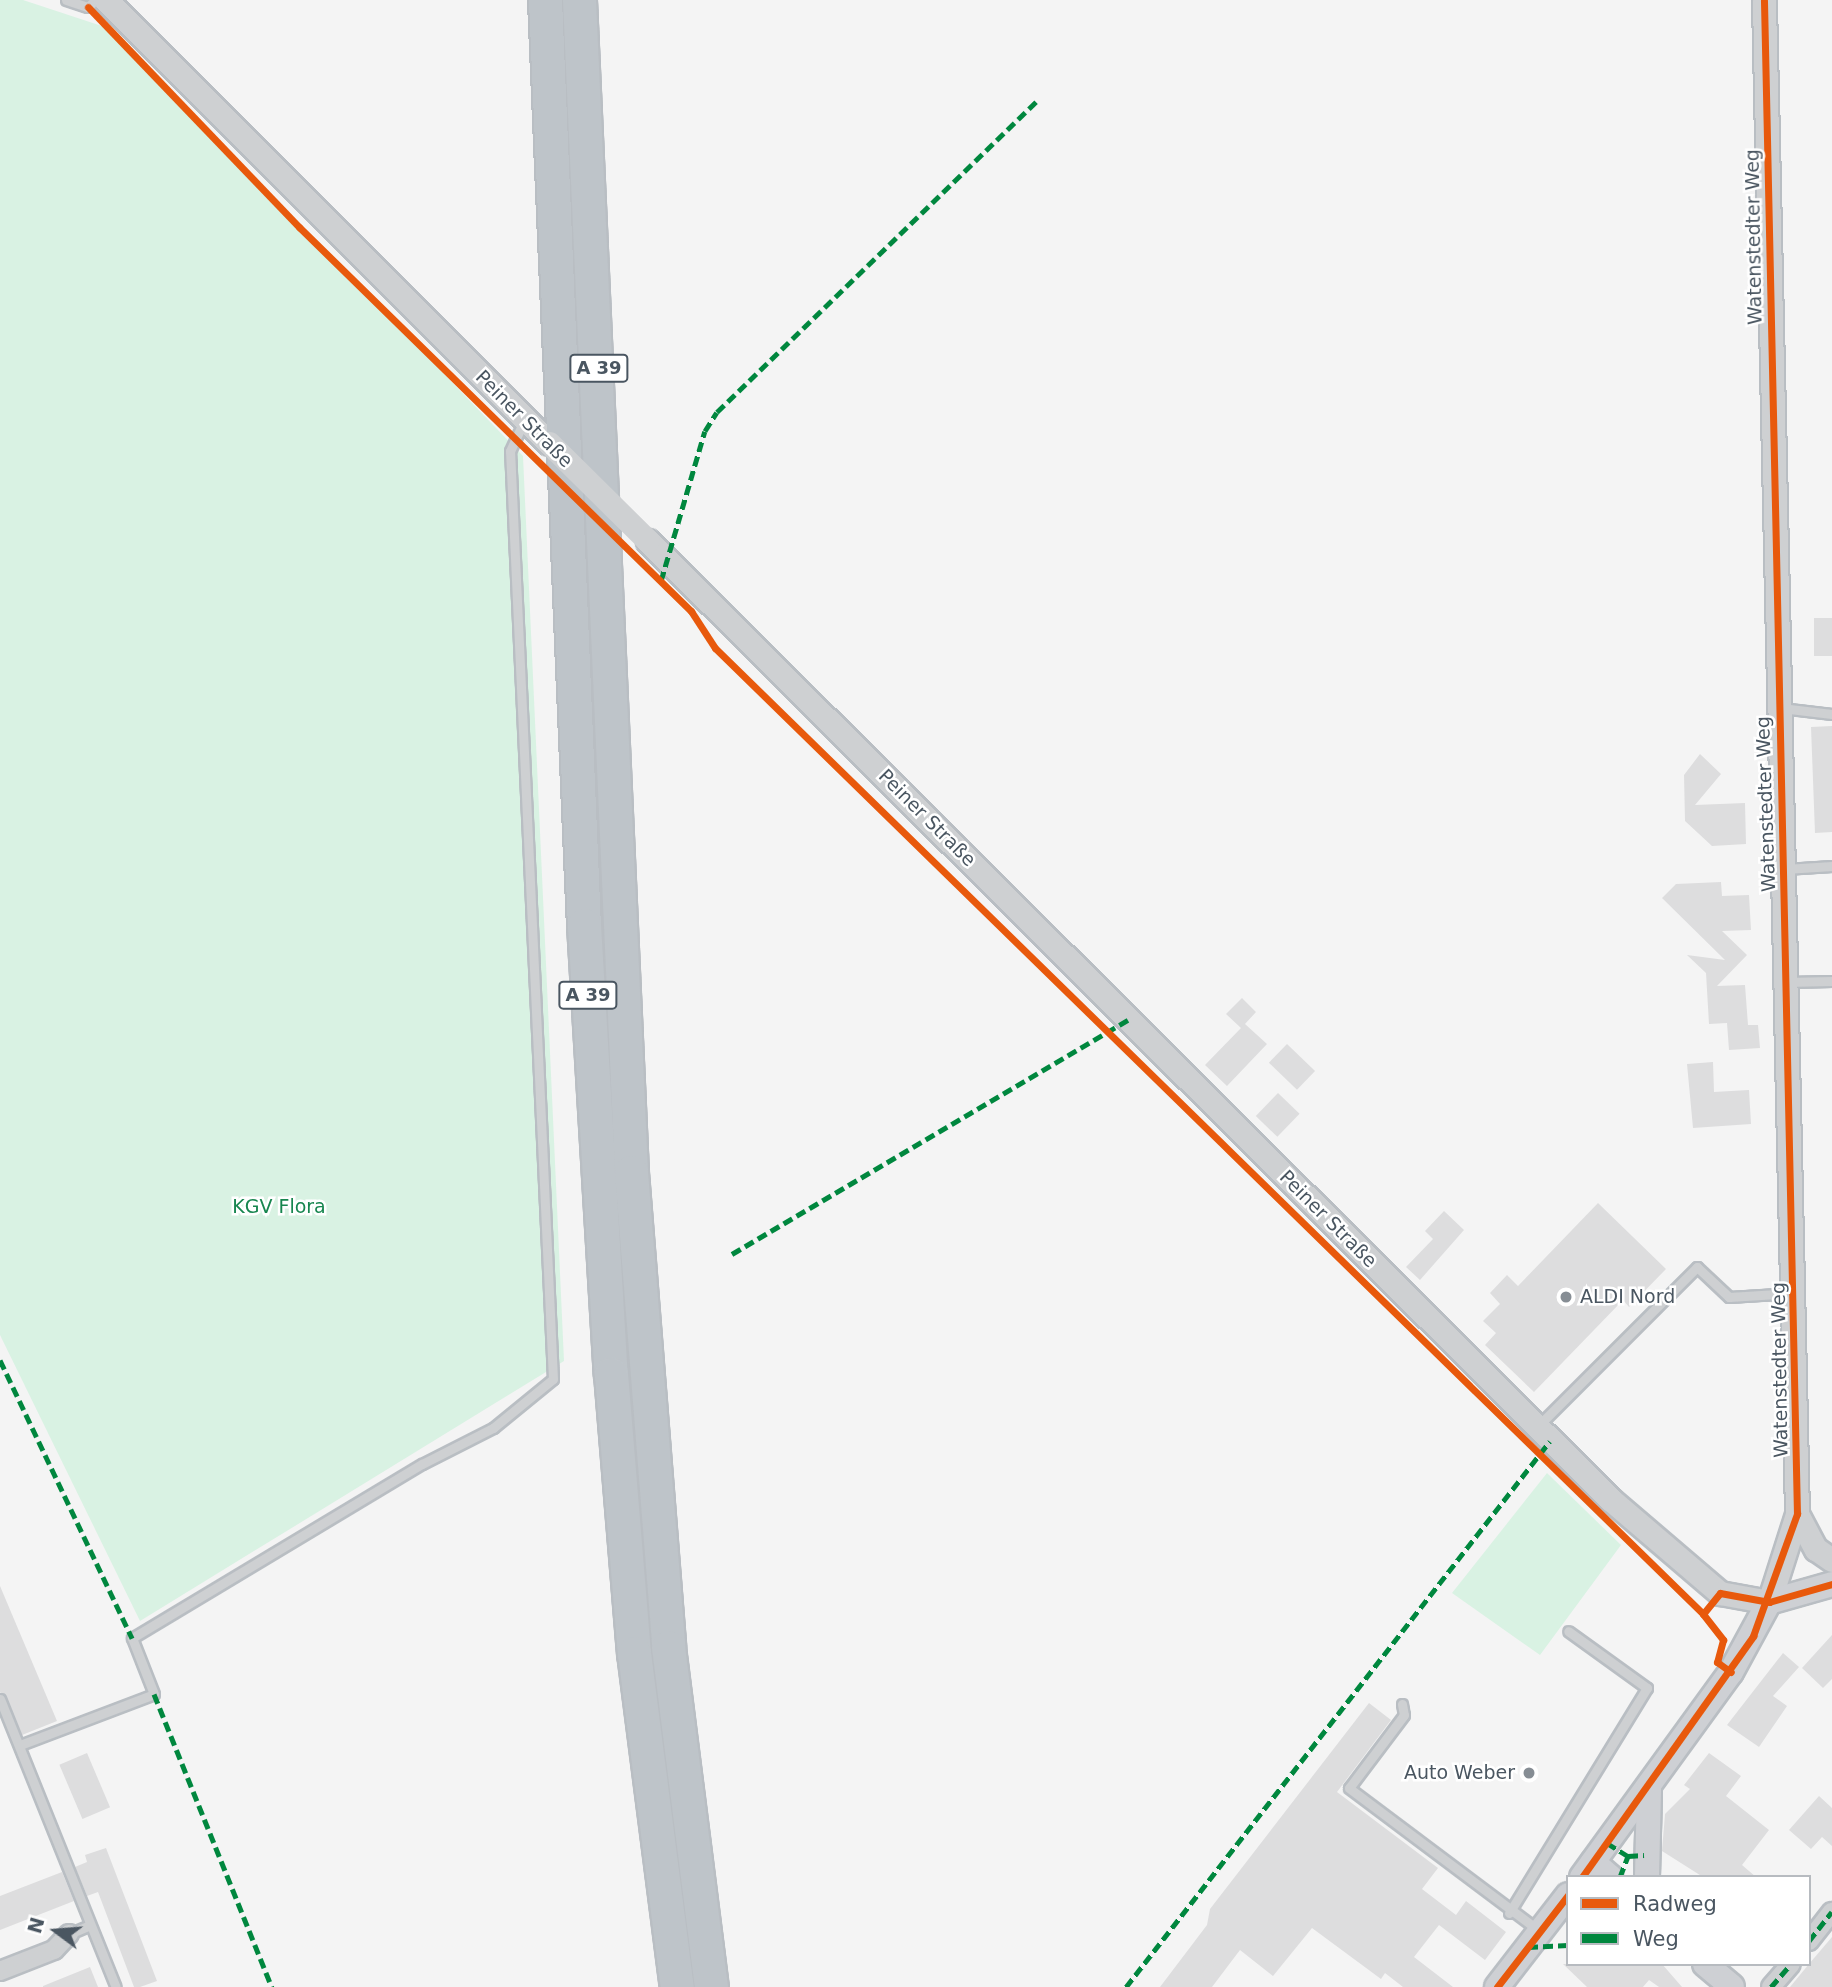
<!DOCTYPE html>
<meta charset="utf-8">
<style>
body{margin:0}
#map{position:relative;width:1832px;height:1987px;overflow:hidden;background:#f4f4f4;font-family:"DejaVu Sans",sans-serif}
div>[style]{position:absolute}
.green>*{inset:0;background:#d9f2e3}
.building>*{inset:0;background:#ddddde;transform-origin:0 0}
.roads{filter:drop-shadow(2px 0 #b9bec3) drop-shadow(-2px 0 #b9bec3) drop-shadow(0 2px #b9bec3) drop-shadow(0 -2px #b9bec3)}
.service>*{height:9px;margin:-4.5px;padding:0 4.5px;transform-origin:4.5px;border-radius:4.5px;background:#ced0d2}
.minor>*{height:18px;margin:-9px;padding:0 9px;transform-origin:9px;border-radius:9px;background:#ced0d2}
.tertiary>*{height:23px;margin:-11.5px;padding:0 11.5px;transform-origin:11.5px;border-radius:11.5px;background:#ced0d2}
.secondary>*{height:24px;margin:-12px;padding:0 12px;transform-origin:12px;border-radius:12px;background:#ced0d4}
.motorway>*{height:33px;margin:-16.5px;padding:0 16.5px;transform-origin:16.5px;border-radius:16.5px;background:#bec4c9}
.tertiary-bridge>*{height:23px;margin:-11.5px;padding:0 11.5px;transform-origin:11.5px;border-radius:11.5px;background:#ced0d2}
.quiet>*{height:5px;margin-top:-2.5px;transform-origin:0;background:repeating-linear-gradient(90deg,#00873e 0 10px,transparent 0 15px)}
.cycleway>*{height:7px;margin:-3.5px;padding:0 3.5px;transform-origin:3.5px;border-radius:3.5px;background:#e8590c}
.dots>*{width:19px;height:19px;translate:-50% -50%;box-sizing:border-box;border:4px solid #fff;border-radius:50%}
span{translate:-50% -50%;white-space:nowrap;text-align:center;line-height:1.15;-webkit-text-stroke:5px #fff;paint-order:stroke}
.shield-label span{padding:2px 5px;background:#fff;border:2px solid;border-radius:5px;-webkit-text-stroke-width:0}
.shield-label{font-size:18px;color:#4a5661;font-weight:700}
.street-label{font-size:19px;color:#4a5661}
.park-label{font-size:19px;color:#17864f}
.poi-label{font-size:19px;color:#4a5661}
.left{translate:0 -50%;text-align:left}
.right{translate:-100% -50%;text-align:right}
.legend{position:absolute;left:1566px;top:1875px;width:245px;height:91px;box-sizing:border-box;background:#fff;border:2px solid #b7bbc0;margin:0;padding:9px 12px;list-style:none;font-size:21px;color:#4a5661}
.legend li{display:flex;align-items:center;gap:14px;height:35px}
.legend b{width:35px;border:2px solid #b7bbc0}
.north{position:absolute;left:21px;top:1896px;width:70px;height:70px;-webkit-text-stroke:5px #fff;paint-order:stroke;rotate:286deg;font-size:19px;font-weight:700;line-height:28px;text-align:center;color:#4a5661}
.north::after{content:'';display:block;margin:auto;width:24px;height:32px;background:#4a5661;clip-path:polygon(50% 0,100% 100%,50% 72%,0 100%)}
</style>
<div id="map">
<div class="green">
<div style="clip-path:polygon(0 0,23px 0,111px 29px,523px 456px,564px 1361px,140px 1621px,0 1335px)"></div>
<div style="clip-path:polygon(1547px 1473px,1621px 1545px,1540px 1655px,1452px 1593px)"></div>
</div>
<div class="building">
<div style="left:1814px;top:618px;width:18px;height:38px"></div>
<div style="clip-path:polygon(1832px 726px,1832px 832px,1815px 833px,1811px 727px)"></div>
<div style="clip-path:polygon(1700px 754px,1721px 774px,1695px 805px,1745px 803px,1746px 844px,1712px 846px,1685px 821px,1684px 775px)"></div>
<div style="clip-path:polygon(1721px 882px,1722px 896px,1749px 895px,1751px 930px,1722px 931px,1747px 955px,1717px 986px,1745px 985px,1748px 1025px,1758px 1025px,1760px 1048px,1729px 1050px,1727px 1023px,1709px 1024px,1706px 973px,1687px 955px,1725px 960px,1662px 898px,1676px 884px)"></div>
<div style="clip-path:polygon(1242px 998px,1256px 1012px,1245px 1024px,1267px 1044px,1227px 1086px,1205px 1065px,1241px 1028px,1226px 1014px)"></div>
<div style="left:1287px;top:1044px;width:39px;height:26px;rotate:44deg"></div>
<div style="clip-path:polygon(1713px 1062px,1714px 1092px,1749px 1090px,1751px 1124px,1693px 1128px,1687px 1064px)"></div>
<div style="left:1278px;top:1093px;width:30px;height:32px;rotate:44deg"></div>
<div style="clip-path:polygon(1598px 1203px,1666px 1269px,1629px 1307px,1623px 1300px,1534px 1392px,1485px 1345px,1496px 1333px,1483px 1321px,1500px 1304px,1490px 1293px,1507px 1275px,1518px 1286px)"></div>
<div style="clip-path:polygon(1444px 1211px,1464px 1230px,1420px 1280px,1406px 1267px,1433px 1239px,1425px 1231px)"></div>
<div style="clip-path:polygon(0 1586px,57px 1721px,22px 1735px,0 1692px)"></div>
<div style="clip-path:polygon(1832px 1635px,1832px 1679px,1823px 1688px,1802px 1668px)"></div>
<div style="clip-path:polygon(1783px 1653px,1799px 1667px,1773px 1696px,1787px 1706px,1759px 1747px,1727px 1725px)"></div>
<div style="clip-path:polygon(1369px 1703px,1391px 1720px,1337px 1792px,1438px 1868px,1422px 1889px,1456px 1915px,1466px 1901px,1506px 1932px,1485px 1960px,1439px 1925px,1414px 1957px,1453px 1987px,1403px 1987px,1385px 1973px,1381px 1979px,1312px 1928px,1273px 1976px,1240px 1950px,1212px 1987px,1160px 1987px,1207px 1925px,1210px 1909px)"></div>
<div style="left:87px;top:1753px;width:59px;height:30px;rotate:67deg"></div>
<div style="clip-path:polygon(1709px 1753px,1741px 1776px,1726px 1796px,1769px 1830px,1742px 1865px,1756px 1877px,1703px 1877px,1662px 1851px,1665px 1814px,1690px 1789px,1684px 1785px)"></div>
<div style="clip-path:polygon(1819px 1796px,1832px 1808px,1832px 1846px,1822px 1837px,1811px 1849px,1789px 1830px)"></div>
<div style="clip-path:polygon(106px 1848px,157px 1981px,140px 1987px,134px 1987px,98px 1892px,87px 1896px,75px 1867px,87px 1862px,85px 1855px)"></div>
<div style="clip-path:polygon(62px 1872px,74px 1901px,0 1930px,0 1896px)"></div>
<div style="clip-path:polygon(1832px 1937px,1832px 1987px,1790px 1987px,1809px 1964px)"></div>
<div style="clip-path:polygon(1563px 1964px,1662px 1964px,1682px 1987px,1659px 1987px,1649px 1980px,1643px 1987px,1587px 1987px)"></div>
<div style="clip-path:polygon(90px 1967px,98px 1987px,43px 1987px,43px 1986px)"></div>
</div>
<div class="roads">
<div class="service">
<div style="left:66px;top:0;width:23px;rotate:18deg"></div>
<div style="left:88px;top:7px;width:10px;rotate:-45deg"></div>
<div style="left:1781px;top:708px;width:51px;rotate:6.7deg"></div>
<div style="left:1785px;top:869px;width:47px;rotate:-3.7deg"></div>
<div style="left:1786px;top:982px;width:46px;rotate:-1.2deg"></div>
<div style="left:1538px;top:1426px;width:225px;rotate:-45deg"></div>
<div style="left:1697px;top:1267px;width:44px;rotate:43.2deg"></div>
<div style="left:1729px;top:1297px;width:64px;rotate:-3.6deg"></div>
<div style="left:0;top:1699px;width:310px;rotate:68.1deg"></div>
<div style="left:1402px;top:1704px;width:11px;rotate:80deg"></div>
<div style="left:1404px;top:1715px;width:91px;rotate:127deg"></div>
<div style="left:1349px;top:1788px;width:236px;rotate:36.9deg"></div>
<div style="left:20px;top:1745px;width:143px;rotate:-20.8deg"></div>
<div style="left:154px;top:1694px;width:60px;rotate:-111.4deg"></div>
<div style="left:132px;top:1638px;width:338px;rotate:-31deg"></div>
<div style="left:422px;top:1464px;width:80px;rotate:-26.9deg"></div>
<div style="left:493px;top:1428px;width:77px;rotate:-39.2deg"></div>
<div style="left:553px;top:1379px;width:929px;rotate:-92.65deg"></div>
<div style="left:510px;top:451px;width:33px;rotate:-65deg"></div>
<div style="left:1509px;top:1913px;width:264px;rotate:-58.5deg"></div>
<div style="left:1647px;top:1688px;width:97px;rotate:-144.2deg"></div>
<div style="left:69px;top:1934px;width:23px;rotate:-23deg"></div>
</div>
<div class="minor">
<div style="left:1809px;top:1941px;width:37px;rotate:-52deg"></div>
<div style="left:0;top:1971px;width:58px;rotate:-21.3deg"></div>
<div style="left:54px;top:1950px;width:22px;rotate:-47deg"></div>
<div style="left:1771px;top:1987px;width:30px;rotate:-49deg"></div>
</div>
<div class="tertiary">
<div style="left:106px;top:0;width:626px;rotate:45deg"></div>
<div style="left:648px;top:541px;width:1358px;rotate:44.88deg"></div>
<div style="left:1610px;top:1499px;width:145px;rotate:40.5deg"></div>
<div style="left:1720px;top:1593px;width:50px;rotate:10.4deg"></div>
<div style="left:1769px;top:1602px;width:92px;rotate:-72.3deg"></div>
<div style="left:1797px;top:1514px;width:1514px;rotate:-91.25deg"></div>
<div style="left:1797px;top:1514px;width:40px;rotate:62deg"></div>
<div style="left:1816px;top:1549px;width:19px;rotate:35deg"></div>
</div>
<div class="secondary">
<div style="left:1593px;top:1862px;width:23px;rotate:41deg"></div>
<div style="left:1582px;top:1877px;width:253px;rotate:-54deg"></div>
<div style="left:1731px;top:1672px;width:80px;rotate:-61.5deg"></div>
<div style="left:1769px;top:1602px;width:66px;rotate:-15.9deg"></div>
<div style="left:1647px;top:1877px;width:89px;rotate:-88.7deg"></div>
<div style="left:1705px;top:1964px;width:35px;rotate:40deg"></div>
<div style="left:1497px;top:1987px;width:116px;rotate:-52.3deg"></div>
</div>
<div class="motorway">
<div style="left:545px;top:0;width:926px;rotate:87.59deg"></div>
<div style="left:584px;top:925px;width:450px;rotate:86.6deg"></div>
<div style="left:611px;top:1374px;width:280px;rotate:85.3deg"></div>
<div style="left:634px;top:1653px;width:337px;rotate:82.7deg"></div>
<div style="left:579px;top:0;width:1173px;rotate:87.46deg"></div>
<div style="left:631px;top:1172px;width:476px;rotate:85.5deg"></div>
<div style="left:668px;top:1647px;width:343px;rotate:82.8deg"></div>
</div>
</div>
<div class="tertiary-bridge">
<div style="left:549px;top:443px;width:139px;rotate:44.7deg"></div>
</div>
<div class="quiet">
<div style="left:661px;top:581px;width:156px;rotate:-73.7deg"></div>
<div style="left:705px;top:431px;width:22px;rotate:-58deg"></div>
<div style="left:717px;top:412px;width:449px;rotate:-44.2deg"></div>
<div style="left:732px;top:1254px;width:460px;rotate:-30.6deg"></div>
<div style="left:0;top:1360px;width:308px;rotate:64.6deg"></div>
<div style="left:154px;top:1694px;width:316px;rotate:68.1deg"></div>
<div style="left:1607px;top:1843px;width:25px;rotate:32deg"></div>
<div style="left:1628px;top:1856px;width:16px;rotate:-4deg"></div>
<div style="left:1620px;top:1877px;width:22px;rotate:-69deg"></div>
<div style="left:1809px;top:1941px;width:37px;rotate:-52deg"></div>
<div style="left:1528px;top:1947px;width:40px;rotate:-2.9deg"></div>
<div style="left:1126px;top:1987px;width:691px;rotate:-52.17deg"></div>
<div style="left:1771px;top:1987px;width:30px;rotate:-49deg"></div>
</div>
<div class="cycleway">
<div style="left:88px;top:7px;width:305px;rotate:46.2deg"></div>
<div style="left:299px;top:227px;width:549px;rotate:44.41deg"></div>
<div style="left:691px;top:611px;width:44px;rotate:57deg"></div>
<div style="left:715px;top:648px;width:1382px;rotate:44.35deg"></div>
<div style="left:1703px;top:1614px;width:33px;rotate:52deg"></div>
<div style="left:1723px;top:1640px;width:23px;rotate:105deg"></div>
<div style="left:1717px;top:1662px;width:17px;rotate:36deg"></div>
<div style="left:1703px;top:1614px;width:27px;rotate:-51deg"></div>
<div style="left:1720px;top:1593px;width:50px;rotate:10.4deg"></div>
<div style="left:1769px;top:1602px;width:66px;rotate:-15.9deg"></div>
<div style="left:1582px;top:1877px;width:296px;rotate:-54.6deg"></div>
<div style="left:1753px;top:1636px;width:130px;rotate:-70.2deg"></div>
<div style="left:1797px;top:1514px;width:1514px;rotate:-91.25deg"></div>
<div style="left:1497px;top:1987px;width:116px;rotate:-52.3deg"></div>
</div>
<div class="dots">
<div style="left:1566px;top:1297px;background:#868d94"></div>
<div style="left:1529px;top:1773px;background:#868d94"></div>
</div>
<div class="shield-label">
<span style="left:599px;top:368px">A 39</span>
<span style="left:588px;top:995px">A 39</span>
</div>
<div class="street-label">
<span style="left:1754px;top:237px;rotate:-91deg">Watenstedter Weg</span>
<span style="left:524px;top:419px;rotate:45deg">Peiner Straße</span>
<span style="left:1766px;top:804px;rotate:-92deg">Watenstedter Weg</span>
<span style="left:927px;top:818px;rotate:45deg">Peiner Straße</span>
<span style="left:1328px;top:1219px;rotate:45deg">Peiner Straße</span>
<span style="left:1780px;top:1370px;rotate:-91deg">Watenstedter Weg</span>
</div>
<div class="park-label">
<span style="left:279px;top:1207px">KGV Flora</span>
</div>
<div class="poi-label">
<span class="left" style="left:1580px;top:1297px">ALDI Nord</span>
<span class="right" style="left:1515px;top:1773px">Auto Weber</span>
</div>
<ul class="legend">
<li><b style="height:9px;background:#e8590c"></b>Radweg</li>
<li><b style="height:9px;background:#00873e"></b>Weg</li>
</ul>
<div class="north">N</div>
</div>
